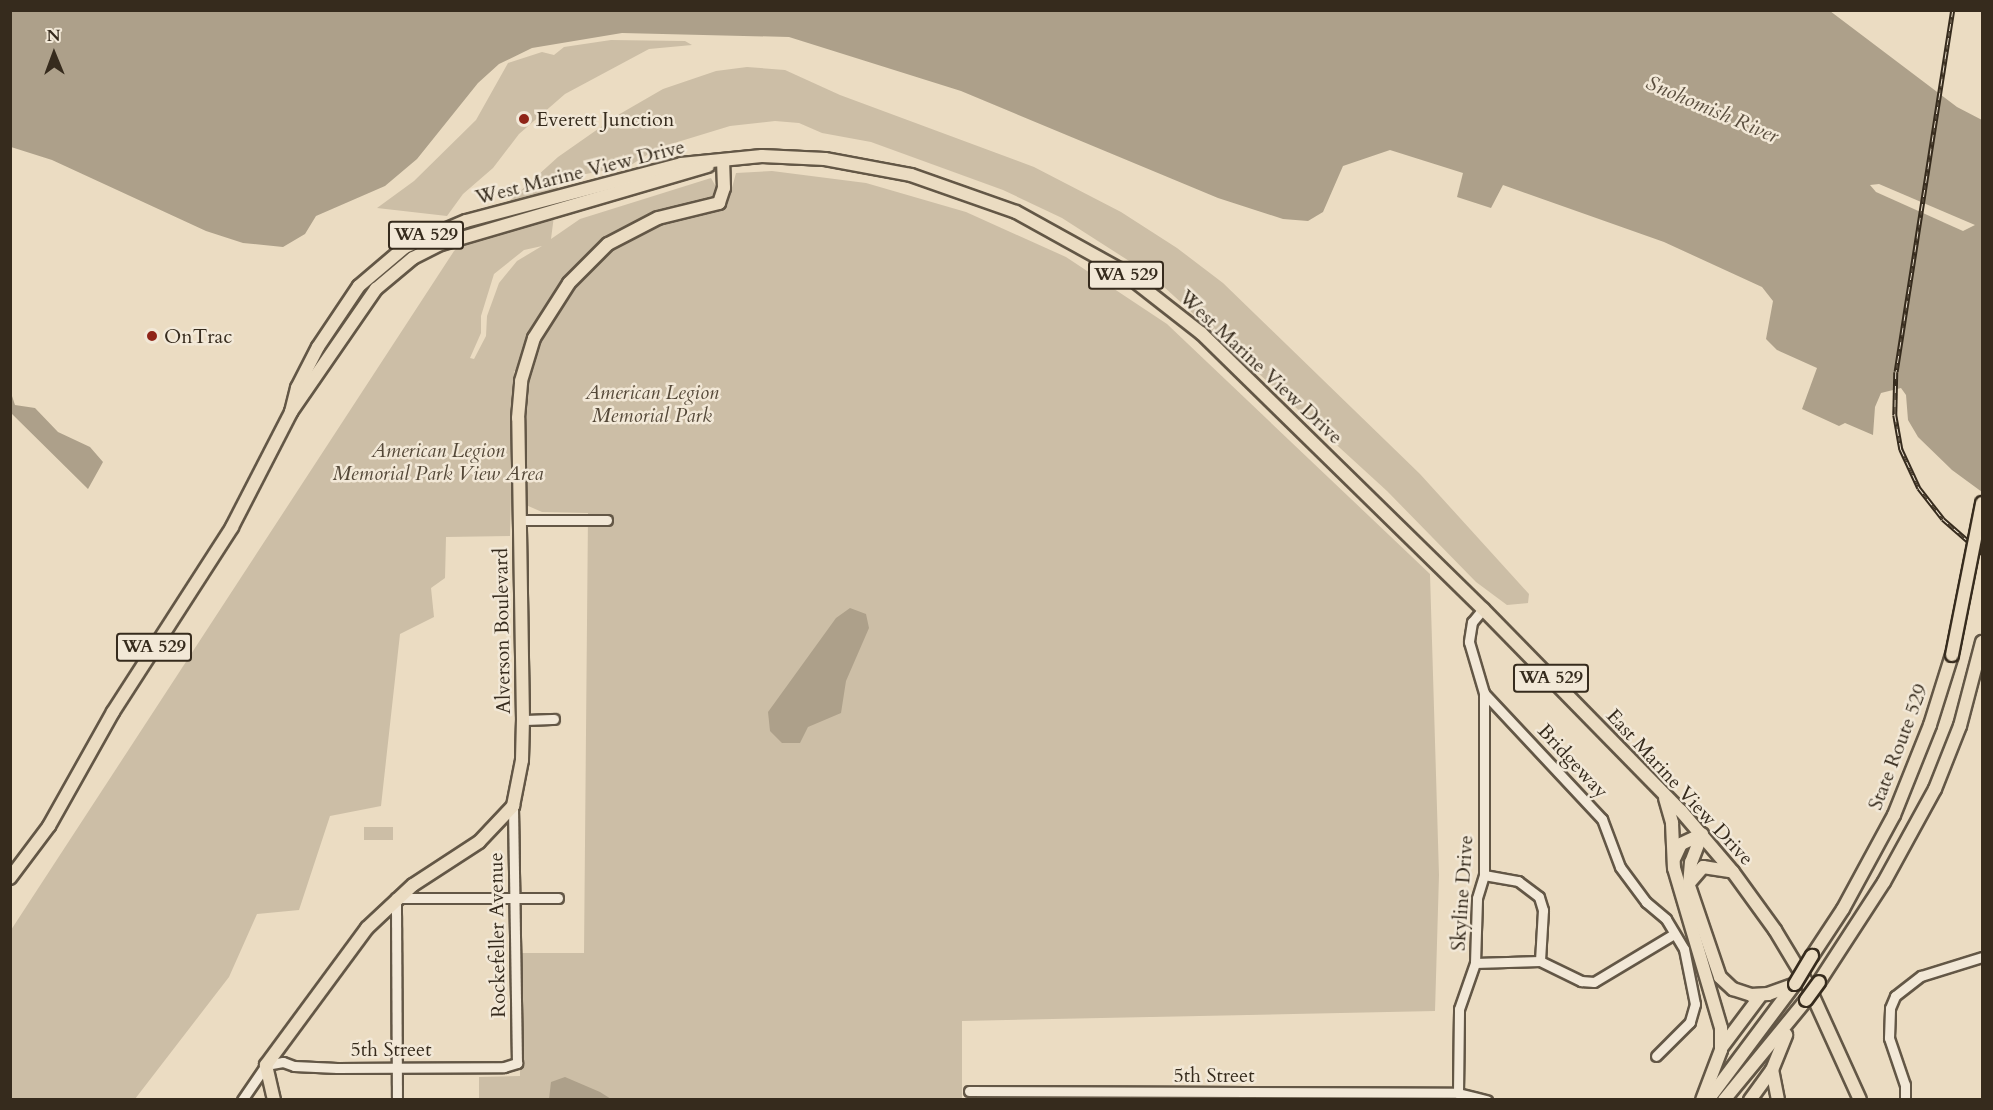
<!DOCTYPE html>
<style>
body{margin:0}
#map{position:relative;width:1993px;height:1110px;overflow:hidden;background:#ebdcc2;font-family:Cardo,serif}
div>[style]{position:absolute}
.green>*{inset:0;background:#ccbea6;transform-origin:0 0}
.water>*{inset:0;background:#ada08a}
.pier>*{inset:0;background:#ebdcc2}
.roads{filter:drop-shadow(2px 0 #635746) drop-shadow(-2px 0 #635746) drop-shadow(0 2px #635746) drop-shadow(0 -2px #635746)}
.minor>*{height:9px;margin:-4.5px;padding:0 4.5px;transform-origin:4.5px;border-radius:4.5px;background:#f2e8d7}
.major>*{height:12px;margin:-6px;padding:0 6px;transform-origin:6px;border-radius:6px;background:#ebdcc2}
.rail>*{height:4.5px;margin-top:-2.25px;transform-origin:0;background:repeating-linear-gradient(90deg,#f2e8d7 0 7px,#362b1d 0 14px);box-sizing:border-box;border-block:2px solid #362b1d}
.bridges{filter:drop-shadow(2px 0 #362b1d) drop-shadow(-2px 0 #362b1d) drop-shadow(0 2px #362b1d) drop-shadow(0 -2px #362b1d)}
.major-bridge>*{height:12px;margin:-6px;padding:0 6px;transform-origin:6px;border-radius:6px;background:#ebdcc2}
.dots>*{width:16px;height:16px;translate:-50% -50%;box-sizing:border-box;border:3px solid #f2e8d7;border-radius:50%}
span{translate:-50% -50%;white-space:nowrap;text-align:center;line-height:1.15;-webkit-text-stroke:5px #f2e8d7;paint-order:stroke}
.shield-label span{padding:2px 4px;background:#f2e8d7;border:2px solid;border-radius:4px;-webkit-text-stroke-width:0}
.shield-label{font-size:18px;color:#362b1d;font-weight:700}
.poi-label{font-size:20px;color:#362b1d}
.left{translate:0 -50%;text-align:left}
.street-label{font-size:20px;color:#362b1d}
.park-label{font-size:20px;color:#544838;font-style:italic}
.water-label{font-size:21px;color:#5a4e3e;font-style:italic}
.frame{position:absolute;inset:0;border:12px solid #362b1d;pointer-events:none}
.north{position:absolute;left:24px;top:24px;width:60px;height:60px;-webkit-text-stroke:4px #f2e8d7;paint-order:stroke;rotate:359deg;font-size:16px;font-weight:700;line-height:24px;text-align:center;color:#362b1d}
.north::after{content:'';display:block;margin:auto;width:21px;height:27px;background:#362b1d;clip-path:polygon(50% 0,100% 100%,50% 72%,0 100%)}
</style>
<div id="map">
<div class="green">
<div style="clip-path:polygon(611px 40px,685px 41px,692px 45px,649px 49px,565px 94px,519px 134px,493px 168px,463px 194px,447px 216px,377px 208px,414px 181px,476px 120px,508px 63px,542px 52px,554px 55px,564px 47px)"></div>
<div style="clip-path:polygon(evenodd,747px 67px,785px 70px,840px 95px,1034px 167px,1121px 212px,1177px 248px,1223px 283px,1420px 474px,1529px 594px,1528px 603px,1507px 605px,1476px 582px,1387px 491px,1151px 275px,1062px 218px,1003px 190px,871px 142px,822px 133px,799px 123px,775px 121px,730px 126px,658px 148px,631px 165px,581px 175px,558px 185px,551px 239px,580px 219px,711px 178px,727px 206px,736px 173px,772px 171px,866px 183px,966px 212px,1066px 257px,1167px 324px,1430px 574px,1439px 875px,1435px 1011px,962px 1021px,962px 1099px,479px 1099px,479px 1077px,520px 1076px,520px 953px,584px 953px,588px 513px,542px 512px,526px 505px,524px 434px,529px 375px,514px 371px,510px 536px,446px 537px,445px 578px,431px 588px,434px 617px,400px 634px,381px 806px,330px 816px,299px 910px,257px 914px,229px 977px,135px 1099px,11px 1100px,11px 930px,454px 251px,558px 157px,618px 115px,663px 89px,716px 71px,747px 67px,542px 246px,517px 261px,499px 283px,487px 316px,486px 336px,474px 359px,470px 358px,481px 333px,481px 316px,494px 274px,524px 250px,542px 246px)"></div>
<div style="left:393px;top:827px;width:13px;height:29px;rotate:90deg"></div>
</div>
<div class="water">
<div style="clip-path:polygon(10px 11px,1830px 11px,1957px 107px,1982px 120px,1982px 492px,1952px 470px,1918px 437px,1908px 420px,1906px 395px,1901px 388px,1881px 393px,1875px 407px,1873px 435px,1845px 423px,1839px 426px,1802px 409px,1817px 368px,1777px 350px,1766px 339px,1773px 301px,1762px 287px,1664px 242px,1503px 185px,1491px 208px,1457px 197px,1463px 173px,1390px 150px,1343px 166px,1323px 212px,1308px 221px,1283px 219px,1218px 198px,961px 91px,789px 37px,622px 33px,532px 48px,499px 64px,478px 83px,417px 159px,385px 186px,316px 216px,305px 234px,283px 247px,243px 243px,206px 231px,52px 160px,11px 147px)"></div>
<div style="clip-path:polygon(10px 390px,15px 405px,35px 408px,58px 432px,90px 447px,103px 462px,88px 489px,11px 413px)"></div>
<div style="clip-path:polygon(850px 608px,866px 614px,869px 628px,846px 681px,841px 713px,808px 727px,800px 743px,782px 743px,770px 731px,768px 712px,836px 618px)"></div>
<div style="clip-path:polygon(565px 1077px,600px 1092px,611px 1099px,549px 1099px,551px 1082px)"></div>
</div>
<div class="pier">
<div style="clip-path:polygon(1879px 184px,1975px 225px,1963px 231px,1876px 192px,1870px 185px)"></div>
</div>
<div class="roads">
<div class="minor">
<div style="left:521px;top:520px;width:86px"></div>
<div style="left:1483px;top:609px;width:17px;rotate:130deg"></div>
<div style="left:1472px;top:622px;width:20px;rotate:99deg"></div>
<div style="left:1469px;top:642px;width:53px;rotate:73.6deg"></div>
<div style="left:1484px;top:693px;width:173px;rotate:46.9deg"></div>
<div style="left:1602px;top:819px;width:51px;rotate:69.4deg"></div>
<div style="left:1620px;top:867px;width:44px;rotate:53.4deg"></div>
<div style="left:1646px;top:902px;width:26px;rotate:40deg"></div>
<div style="left:1666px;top:919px;width:35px;rotate:59deg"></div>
<div style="left:1684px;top:949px;width:56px;rotate:78.7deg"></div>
<div style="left:1695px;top:1004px;width:19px;rotate:106deg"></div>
<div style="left:1690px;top:1022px;width:48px;rotate:135deg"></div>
<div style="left:523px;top:720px;width:31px;rotate:-2deg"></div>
<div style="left:1484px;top:875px;width:35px;rotate:10deg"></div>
<div style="left:1518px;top:881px;width:26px;rotate:37deg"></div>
<div style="left:1539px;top:897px;width:14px;rotate:73deg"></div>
<div style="left:1543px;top:910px;width:51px;rotate:93.4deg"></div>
<div style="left:1475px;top:963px;width:65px;rotate:-1.8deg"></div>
<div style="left:1540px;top:961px;width:46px;rotate:26deg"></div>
<div style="left:1581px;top:981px;width:13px;rotate:4deg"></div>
<div style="left:1594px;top:982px;width:93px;rotate:-31deg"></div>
<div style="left:969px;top:1091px;width:489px;rotate:0.2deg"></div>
<div style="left:1458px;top:1093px;width:30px;rotate:14deg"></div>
<div style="left:1458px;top:1093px;width:84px;rotate:-89.3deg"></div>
<div style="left:1459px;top:1009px;width:49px;rotate:-70.8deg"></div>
<div style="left:1475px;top:963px;width:65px;rotate:-88.2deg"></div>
<div style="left:1477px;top:898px;width:24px;rotate:-73deg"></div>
<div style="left:1484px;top:875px;width:182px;rotate:-90deg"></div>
<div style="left:242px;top:1100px;width:42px;rotate:-55.6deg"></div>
<div style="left:266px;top:1065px;width:17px;rotate:-10deg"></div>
<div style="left:283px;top:1062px;width:12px;rotate:20deg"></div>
<div style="left:294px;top:1066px;width:43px;rotate:2.7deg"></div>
<div style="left:337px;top:1068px;width:167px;rotate:-0.3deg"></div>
<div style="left:504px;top:1067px;width:14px;rotate:-17deg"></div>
<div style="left:517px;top:1063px;width:257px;rotate:-90.9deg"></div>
<div style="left:397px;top:1100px;width:202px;rotate:-90.3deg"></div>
<div style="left:396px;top:898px;width:162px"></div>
<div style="left:1905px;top:1100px;width:15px;rotate:-90deg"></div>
<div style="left:1905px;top:1085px;width:50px;rotate:-108.8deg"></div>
<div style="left:1889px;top:1038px;width:30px;rotate:-88deg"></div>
<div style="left:1890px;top:1008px;width:13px;rotate:-67deg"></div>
<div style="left:1895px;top:996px;width:33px;rotate:-38deg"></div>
<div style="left:1921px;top:976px;width:64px;rotate:-17.3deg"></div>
</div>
<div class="major">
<div style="left:291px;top:412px;width:25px;rotate:-76deg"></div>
<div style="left:297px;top:388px;width:46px;rotate:-62.9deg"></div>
<div style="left:318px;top:347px;width:73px;rotate:-56.1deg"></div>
<div style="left:359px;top:286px;width:60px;rotate:-40.3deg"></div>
<div style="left:405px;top:247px;width:66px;rotate:-23.1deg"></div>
<div style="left:466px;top:221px;width:222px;rotate:-14.8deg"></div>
<div style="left:681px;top:164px;width:81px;rotate:-5.6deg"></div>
<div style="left:762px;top:156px;width:63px;rotate:2.7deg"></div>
<div style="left:825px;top:159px;width:87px;rotate:10.5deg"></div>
<div style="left:911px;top:175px;width:111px;rotate:19.4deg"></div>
<div style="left:1016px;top:212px;width:118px;rotate:29deg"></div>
<div style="left:1119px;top:269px;width:104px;rotate:38deg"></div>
<div style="left:1201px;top:333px;width:395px;rotate:44.4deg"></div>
<div style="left:1483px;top:609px;width:283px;rotate:45.6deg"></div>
<div style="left:1681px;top:811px;width:80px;rotate:49.6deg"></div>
<div style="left:1733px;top:872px;width:72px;rotate:54.1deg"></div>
<div style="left:1775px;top:930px;width:62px;rotate:58.9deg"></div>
<div style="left:1807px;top:983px;width:128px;rotate:65.6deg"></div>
<div style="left:1665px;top:798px;width:26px;rotate:74deg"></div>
<div style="left:1672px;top:823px;width:45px;rotate:87.5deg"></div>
<div style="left:1674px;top:868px;width:167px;rotate:73.6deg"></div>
<div style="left:1721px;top:1028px;width:22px;rotate:90deg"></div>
<div style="left:1721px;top:1050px;width:53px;rotate:110.8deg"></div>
<div style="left:1702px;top:834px;width:30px;rotate:111deg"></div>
<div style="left:1691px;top:862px;width:24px;rotate:95deg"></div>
<div style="left:1689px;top:886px;width:96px;rotate:71.2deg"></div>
<div style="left:1720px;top:977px;width:18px;rotate:43deg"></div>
<div style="left:1733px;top:989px;width:19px;rotate:18deg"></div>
<div style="left:1751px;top:995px;width:17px;rotate:-3deg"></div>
<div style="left:1768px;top:994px;width:29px;rotate:-20deg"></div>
<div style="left:1675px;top:857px;width:14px;rotate:-65deg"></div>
<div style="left:1681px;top:844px;width:23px;rotate:-25deg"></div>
<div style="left:10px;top:878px;width:65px;rotate:-53.1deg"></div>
<div style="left:49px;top:826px;width:131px;rotate:-60.7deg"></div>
<div style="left:113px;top:712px;width:220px;rotate:-57.2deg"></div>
<div style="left:232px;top:527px;width:129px;rotate:-62.8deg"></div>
<div style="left:291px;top:412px;width:150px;rotate:-55.4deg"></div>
<div style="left:376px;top:289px;width:48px;rotate:-40deg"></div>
<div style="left:413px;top:258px;width:31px;rotate:-27deg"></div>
<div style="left:441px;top:244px;width:278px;rotate:-16.3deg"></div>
<div style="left:1690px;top:882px;width:20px;rotate:-49deg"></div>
<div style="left:1703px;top:867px;width:30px;rotate:9deg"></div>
<div style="left:1812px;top:956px;width:56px;rotate:-56.6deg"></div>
<div style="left:1843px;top:909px;width:107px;rotate:-61.5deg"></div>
<div style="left:1894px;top:815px;width:97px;rotate:-68.2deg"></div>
<div style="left:1930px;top:725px;width:73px;rotate:-72.6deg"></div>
<div style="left:1819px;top:982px;width:119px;rotate:-57deg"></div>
<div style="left:1884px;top:882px;width:106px;rotate:-61.3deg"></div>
<div style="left:1935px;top:789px;width:68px;rotate:-68.4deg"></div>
<div style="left:1960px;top:726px;width:87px;rotate:-75.3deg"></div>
<div style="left:1722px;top:1047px;width:65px;rotate:-53.1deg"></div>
<div style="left:274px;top:1100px;width:36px;rotate:-103deg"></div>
<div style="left:266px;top:1065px;width:170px;rotate:-53.6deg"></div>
<div style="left:367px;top:928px;width:63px;rotate:-43.1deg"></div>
<div style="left:413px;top:885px;width:79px;rotate:-33.1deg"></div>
<div style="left:479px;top:842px;width:50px;rotate:-46.6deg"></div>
<div style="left:513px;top:806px;width:47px;rotate:-78.9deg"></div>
<div style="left:522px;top:760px;width:40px;rotate:-88.6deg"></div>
<div style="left:523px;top:720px;width:302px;rotate:-90.9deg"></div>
<div style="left:518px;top:418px;width:37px;rotate:-85deg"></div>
<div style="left:521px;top:381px;width:45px;rotate:-73.2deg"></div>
<div style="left:534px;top:338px;width:65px;rotate:-57.5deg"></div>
<div style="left:569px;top:283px;width:55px;rotate:-45deg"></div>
<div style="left:608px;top:244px;width:56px;rotate:-27.5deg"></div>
<div style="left:658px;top:218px;width:63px;rotate:-13.8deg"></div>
<div style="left:719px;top:203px;width:16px;rotate:-72deg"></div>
<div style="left:724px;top:188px;width:28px;rotate:-92deg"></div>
<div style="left:1708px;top:1100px;width:144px;rotate:-53.2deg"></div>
<div style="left:1724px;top:1100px;width:129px;rotate:-50.6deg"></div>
<div style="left:1750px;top:1100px;width:37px;rotate:-54deg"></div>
<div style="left:1778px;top:1100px;width:31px;rotate:-101deg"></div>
<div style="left:1772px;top:1070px;width:38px;rotate:-68deg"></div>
</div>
</div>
<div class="rail">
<div style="left:1953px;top:10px;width:366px;rotate:98.9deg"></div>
<div style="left:1896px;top:372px;width:43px;rotate:91.3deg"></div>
<div style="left:1895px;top:415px;width:35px;rotate:80deg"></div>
<div style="left:1901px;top:449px;width:43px;rotate:65.2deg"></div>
<div style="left:1919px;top:488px;width:39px;rotate:52deg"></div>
<div style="left:1943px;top:519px;width:52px;rotate:41.1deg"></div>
</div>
<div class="bridges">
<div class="major-bridge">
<div style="left:1952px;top:655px;width:155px;rotate:-78.8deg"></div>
<div style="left:1795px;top:984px;width:33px;rotate:-59deg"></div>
<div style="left:1806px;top:1000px;width:22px;rotate:-54deg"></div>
</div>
</div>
<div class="dots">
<div style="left:524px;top:119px;background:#8f2418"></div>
<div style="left:152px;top:336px;background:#8f2418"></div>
</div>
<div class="shield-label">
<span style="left:426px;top:235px">WA 529</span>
<span style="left:1126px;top:275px">WA 529</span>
<span style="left:154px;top:647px">WA 529</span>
<span style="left:1551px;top:678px">WA 529</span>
</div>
<div class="poi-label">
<span class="left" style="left:536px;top:119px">Everett Junction</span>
<span class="left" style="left:164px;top:336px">OnTrac</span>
</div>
<div class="street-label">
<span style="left:580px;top:172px;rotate:-14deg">West Marine View Drive</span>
<span style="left:1261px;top:367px;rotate:43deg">West Marine View Drive</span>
<span style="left:502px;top:631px;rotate:-91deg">Alverson Boulevard</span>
<span style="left:1898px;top:747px;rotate:-69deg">State Route 529</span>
<span style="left:1573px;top:761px;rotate:47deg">Bridgeway</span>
<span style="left:1680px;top:787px;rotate:47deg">East Marine View Drive</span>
<span style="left:1462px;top:893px;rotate:-86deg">Skyline Drive</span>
<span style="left:497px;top:935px;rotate:-91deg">Rockefeller Avenue</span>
<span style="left:391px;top:1049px">5th Street</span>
<span style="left:1214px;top:1075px">5th Street</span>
</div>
<div class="park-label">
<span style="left:652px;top:404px">American Legion<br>Memorial Park</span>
<span style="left:438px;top:462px">American Legion<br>Memorial Park View Area</span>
</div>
<div class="water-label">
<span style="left:1712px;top:110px;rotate:23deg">Snohomish River</span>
</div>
<div class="frame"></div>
<div class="north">N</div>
</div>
